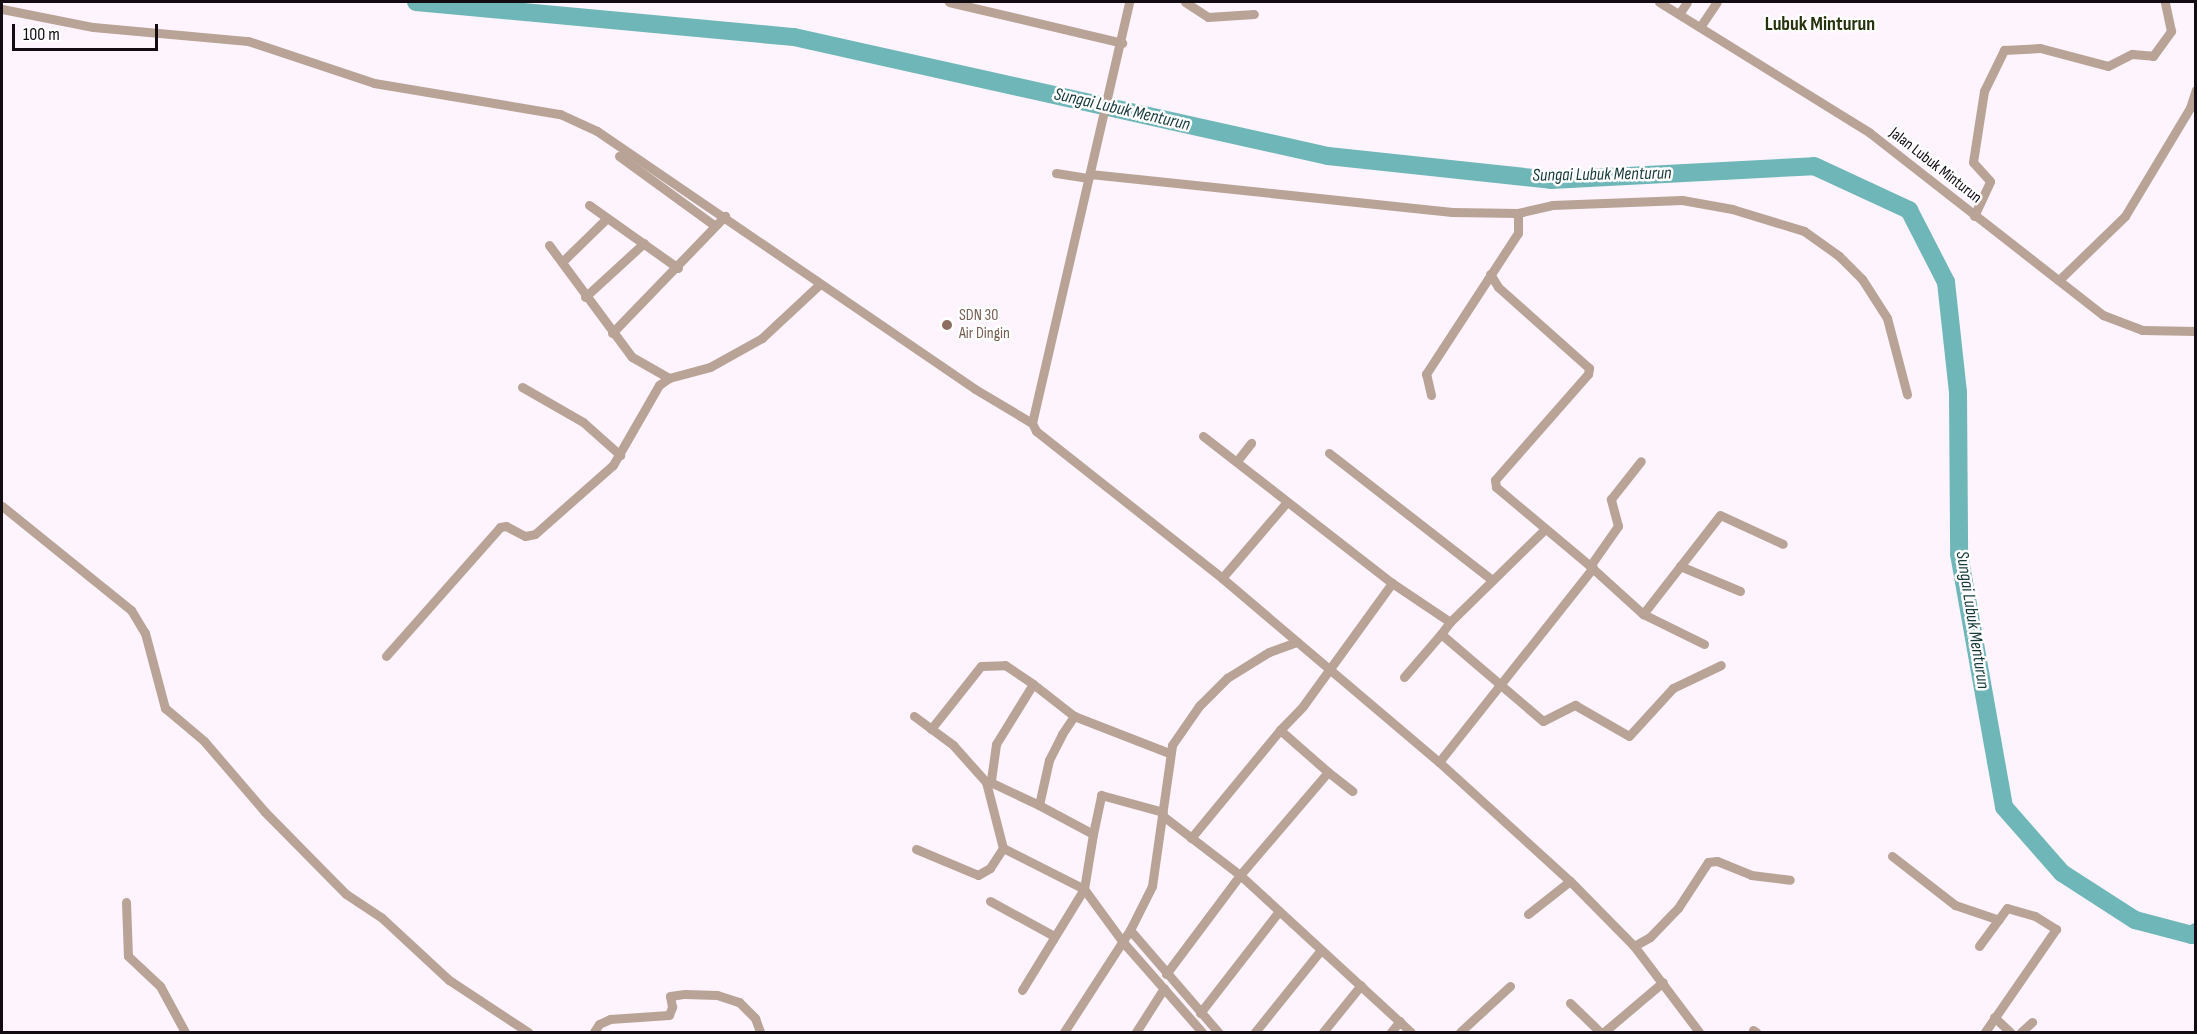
<!DOCTYPE html>
<style>
body{margin:0}
#map{position:relative;width:2197px;height:1034px;overflow:hidden;background:#fdf4fd;font-family:"Sofia Sans Condensed",sans-serif}
div>[style]{position:absolute}
.river>*{height:18px;margin:-9px;padding:0 9px;transform-origin:9px;border-radius:9px;background:#6fb6b8}
.minor>*{height:9px;margin:-4.5px;padding:0 4.5px;transform-origin:4.5px;border-radius:4.5px;background:#b9a396}
.dots>*{width:16px;height:16px;translate:-50% -50%;box-sizing:border-box;border:3px solid #fff;border-radius:50%}
span{translate:-50% -50%;white-space:nowrap;text-align:center;line-height:1.15;-webkit-text-stroke:5px #fff;paint-order:stroke}
.street-label{font-size:16px;color:#130d13}
.education-label{font-size:16px;color:#785e54}
.left{translate:0 -50%;text-align:left}
.water-label{font-size:18px;color:#16393a;font-style:italic}
.quarter-label{font-size:20px;color:#27330e;font-weight:700}
.frame{position:absolute;inset:0;border:3px solid #130d13;pointer-events:none}
.scale{position:absolute;left:12px;top:24px;width:146px;height:27px;box-sizing:border-box;border:3px solid #130d13;border-top:0;padding-left:8px;font-size:18px;line-height:21px;white-space:nowrap;color:#130d13;-webkit-text-stroke:4px #fff;paint-order:stroke}
</style>
<div id="map">
<div class="river">
<div style="left:416px;top:2px;width:380px;rotate:5.3deg"></div>
<div style="left:794px;top:37px;width:547px;rotate:12.56deg"></div>
<div style="left:1328px;top:156px;width:224px;rotate:6.1deg"></div>
<div style="left:1551px;top:180px;width:263px;rotate:-3deg"></div>
<div style="left:1814px;top:166px;width:105px;rotate:24.9deg"></div>
<div style="left:1909px;top:210px;width:81px;rotate:62.8deg"></div>
<div style="left:1946px;top:282px;width:111px;rotate:83.8deg"></div>
<div style="left:1958px;top:392px;width:162px;rotate:89.6deg"></div>
<div style="left:1959px;top:554px;width:257px;rotate:79.9deg"></div>
<div style="left:2004px;top:807px;width:88px;rotate:48.7deg"></div>
<div style="left:2062px;top:873px;width:87px;rotate:32.8deg"></div>
<div style="left:2135px;top:920px;width:59px;rotate:14.7deg"></div>
<div style="left:2192px;top:935px;width:5px;rotate:-37deg"></div>
</div>
<div class="minor">
<div style="left:949px;top:2px;width:178px;rotate:13.3deg"></div>
<div style="left:1185px;top:2px;width:27px;rotate:33deg"></div>
<div style="left:1208px;top:17px;width:46px;rotate:-3.7deg"></div>
<div style="left:1659px;top:2px;width:248px;rotate:31.8deg"></div>
<div style="left:1870px;top:133px;width:296px;rotate:38deg"></div>
<div style="left:2103px;top:315px;width:42px;rotate:21deg"></div>
<div style="left:2142px;top:330px;width:54px;rotate:1.1deg"></div>
<div style="left:2px;top:9px;width:93px;rotate:11.2deg"></div>
<div style="left:93px;top:27px;width:156px;rotate:5.2deg"></div>
<div style="left:248px;top:41px;width:133px;rotate:18.4deg"></div>
<div style="left:374px;top:83px;width:189px;rotate:9.5deg"></div>
<div style="left:560px;top:114px;width:41px;rotate:24.7deg"></div>
<div style="left:597px;top:131px;width:458px;rotate:34.3deg"></div>
<div style="left:975px;top:389px;width:66px;rotate:30.8deg"></div>
<div style="left:1032px;top:423px;width:9px;rotate:63deg"></div>
<div style="left:1036px;top:431px;width:237px;rotate:38.3deg"></div>
<div style="left:1222px;top:578px;width:285px;rotate:40.3deg"></div>
<div style="left:1439px;top:762px;width:177px;rotate:42.3deg"></div>
<div style="left:1570px;top:881px;width:91px;rotate:45.4deg"></div>
<div style="left:1634px;top:946px;width:108px;rotate:52.9deg"></div>
<div style="left:1679px;top:14px;width:14px;rotate:-56deg"></div>
<div style="left:1700px;top:27px;width:30px;rotate:-56deg"></div>
<div style="left:619px;top:156px;width:117px;rotate:36deg"></div>
<div style="left:1056px;top:173px;width:33px;rotate:9deg"></div>
<div style="left:1090px;top:174px;width:364px;rotate:6deg"></div>
<div style="left:1452px;top:212px;width:66px;rotate:0.9deg"></div>
<div style="left:1518px;top:213px;width:35px;rotate:-13deg"></div>
<div style="left:1552px;top:205px;width:130px;rotate:-2.2deg"></div>
<div style="left:1682px;top:200px;width:51px;rotate:10.2deg"></div>
<div style="left:1732px;top:209px;width:75px;rotate:17deg"></div>
<div style="left:1804px;top:231px;width:43px;rotate:35.5deg"></div>
<div style="left:1839px;top:256px;width:33px;rotate:45deg"></div>
<div style="left:1862px;top:279px;width:46px;rotate:57.3deg"></div>
<div style="left:1887px;top:318px;width:79px;rotate:75.3deg"></div>
<div style="left:589px;top:205px;width:109px;rotate:35.3deg"></div>
<div style="left:1974px;top:216px;width:38px;rotate:-65deg"></div>
<div style="left:1990px;top:181px;width:25px;rotate:-132deg"></div>
<div style="left:1973px;top:162px;width:72px;rotate:-81.2deg"></div>
<div style="left:1984px;top:91px;width:46px;rotate:-64deg"></div>
<div style="left:2004px;top:50px;width:36px;rotate:-3deg"></div>
<div style="left:2040px;top:48px;width:70px;rotate:14.8deg"></div>
<div style="left:2108px;top:66px;width:27px;rotate:-27deg"></div>
<div style="left:2132px;top:54px;width:21px;rotate:5deg"></div>
<div style="left:2153px;top:56px;width:31px;rotate:-54deg"></div>
<div style="left:2171px;top:31px;width:30px;rotate:-102deg"></div>
<div style="left:549px;top:245px;width:139px;rotate:53.5deg"></div>
<div style="left:632px;top:357px;width:43px;rotate:29.6deg"></div>
<div style="left:562px;top:262px;width:63px;rotate:-44.4deg"></div>
<div style="left:1490px;top:274px;width:15px;rotate:58deg"></div>
<div style="left:1498px;top:287px;width:122px;rotate:41.7deg"></div>
<div style="left:1589px;top:368px;width:6px;rotate:99deg"></div>
<div style="left:1588px;top:374px;width:141px;rotate:131.3deg"></div>
<div style="left:1495px;top:480px;width:7px;rotate:82deg"></div>
<div style="left:1496px;top:487px;width:123px;rotate:40deg"></div>
<div style="left:1590px;top:566px;width:49px;rotate:-55deg"></div>
<div style="left:1618px;top:526px;width:28px;rotate:-105deg"></div>
<div style="left:1611px;top:499px;width:48px;rotate:-51.7deg"></div>
<div style="left:2059px;top:280px;width:92px;rotate:-44.1deg"></div>
<div style="left:2125px;top:216px;width:126px;rotate:-59deg"></div>
<div style="left:2190px;top:108px;width:19px;rotate:-72deg"></div>
<div style="left:585px;top:297px;width:80px;rotate:-42.5deg"></div>
<div style="left:612px;top:333px;width:163px;rotate:-46deg"></div>
<div style="left:522px;top:387px;width:70px;rotate:29.8deg"></div>
<div style="left:583px;top:422px;width:50px;rotate:41.7deg"></div>
<div style="left:1431px;top:395px;width:22px;rotate:-103deg"></div>
<div style="left:1426px;top:374px;width:168px;rotate:-56.9deg"></div>
<div style="left:1518px;top:233px;width:20px;rotate:-90deg"></div>
<div style="left:1032px;top:423px;width:432px;rotate:-77deg"></div>
<div style="left:1203px;top:436px;width:239px;rotate:37.9deg"></div>
<div style="left:1329px;top:453px;width:207px;rotate:37.9deg"></div>
<div style="left:1237px;top:461px;width:23px;rotate:-52deg"></div>
<div style="left:2px;top:506px;width:166px;rotate:38.9deg"></div>
<div style="left:131px;top:610px;width:27px;rotate:59deg"></div>
<div style="left:145px;top:633px;width:78px;rotate:75.1deg"></div>
<div style="left:165px;top:708px;width:51px;rotate:40.2deg"></div>
<div style="left:204px;top:741px;width:94px;rotate:49.3deg"></div>
<div style="left:265px;top:812px;width:115px;rotate:45.4deg"></div>
<div style="left:346px;top:894px;width:43px;rotate:33.7deg"></div>
<div style="left:382px;top:918px;width:91px;rotate:42.8deg"></div>
<div style="left:449px;top:980px;width:95px;rotate:33.4deg"></div>
<div style="left:1590px;top:566px;width:72px;rotate:42.2deg"></div>
<div style="left:1643px;top:614px;width:68px;rotate:26.2deg"></div>
<div style="left:1680px;top:566px;width:65px;rotate:22.6deg"></div>
<div style="left:1222px;top:578px;width:99px;rotate:-49.5deg"></div>
<div style="left:1643px;top:614px;width:125px;rotate:-52.1deg"></div>
<div style="left:1720px;top:515px;width:69px;rotate:24.7deg"></div>
<div style="left:1450px;top:622px;width:133px;rotate:-44.4deg"></div>
<div style="left:386px;top:656px;width:172px;rotate:-48.5deg"></div>
<div style="left:500px;top:527px;width:6px;rotate:-9deg"></div>
<div style="left:506px;top:526px;width:21px;rotate:28deg"></div>
<div style="left:525px;top:536px;width:10px;rotate:-11deg"></div>
<div style="left:535px;top:534px;width:104px;rotate:-41.5deg"></div>
<div style="left:613px;top:465px;width:92px;rotate:-60.1deg"></div>
<div style="left:659px;top:385px;width:12px;rotate:-35deg"></div>
<div style="left:669px;top:378px;width:42px;rotate:-15deg"></div>
<div style="left:710px;top:367px;width:60px;rotate:-29.1deg"></div>
<div style="left:762px;top:338px;width:79px;rotate:-43deg"></div>
<div style="left:1404px;top:677px;width:57px;rotate:-49.3deg"></div>
<div style="left:914px;top:716px;width:49px;rotate:36.6deg"></div>
<div style="left:953px;top:745px;width:50px;rotate:48.3deg"></div>
<div style="left:986px;top:782px;width:68px;rotate:75.6deg"></div>
<div style="left:1003px;top:848px;width:91px;rotate:26.8deg"></div>
<div style="left:1084px;top:889px;width:64px;rotate:53.8deg"></div>
<div style="left:1122px;top:941px;width:121px;rotate:48.7deg"></div>
<div style="left:931px;top:729px;width:80px;rotate:-51.6deg"></div>
<div style="left:981px;top:666px;width:24px;rotate:-2deg"></div>
<div style="left:1005px;top:665px;width:34px;rotate:34deg"></div>
<div style="left:1280px;top:730px;width:33px;rotate:-46deg"></div>
<div style="left:1303px;top:706px;width:152px;rotate:-54.1deg"></div>
<div style="left:1392px;top:583px;width:70px;rotate:33.9deg"></div>
<div style="left:1450px;top:622px;width:15px;rotate:127deg"></div>
<div style="left:1441px;top:634px;width:134px;rotate:40.5deg"></div>
<div style="left:1543px;top:721px;width:36px;rotate:-27deg"></div>
<div style="left:1575px;top:705px;width:62px;rotate:29.9deg"></div>
<div style="left:1629px;top:736px;width:65px;rotate:-47.5deg"></div>
<div style="left:1673px;top:688px;width:53px;rotate:-25.6deg"></div>
<div style="left:1439px;top:762px;width:248px;rotate:-51.6deg"></div>
<div style="left:1328px;top:772px;width:31px;rotate:38deg"></div>
<div style="left:991px;top:780px;width:36px;rotate:-82deg"></div>
<div style="left:996px;top:744px;width:70px;rotate:-58.3deg"></div>
<div style="left:1033px;top:684px;width:52px;rotate:38deg"></div>
<div style="left:988px;top:781px;width:56px;rotate:25.2deg"></div>
<div style="left:1163px;top:816px;width:97px;rotate:37.5deg"></div>
<div style="left:1240px;top:875px;width:232px;rotate:42.6deg"></div>
<div style="left:1093px;top:834px;width:40px;rotate:-78deg"></div>
<div style="left:1101px;top:795px;width:64px;rotate:15.3deg"></div>
<div style="left:916px;top:849px;width:67px;rotate:22.8deg"></div>
<div style="left:978px;top:875px;width:14px;rotate:-30deg"></div>
<div style="left:990px;top:868px;width:24px;rotate:-57deg"></div>
<div style="left:1892px;top:856px;width:80px;rotate:37.9deg"></div>
<div style="left:1955px;top:905px;width:46px;rotate:18.8deg"></div>
<div style="left:990px;top:901px;width:73px;rotate:28.7deg"></div>
<div style="left:126px;top:902px;width:54px;rotate:87.9deg"></div>
<div style="left:128px;top:956px;width:44px;rotate:43.2deg"></div>
<div style="left:160px;top:986px;width:52px;rotate:61.5deg"></div>
<div style="left:1528px;top:914px;width:53px;rotate:-38.2deg"></div>
<div style="left:1130px;top:930px;width:135px;rotate:49.2deg"></div>
<div style="left:1634px;top:946px;width:18px;rotate:-29deg"></div>
<div style="left:1650px;top:937px;width:40px;rotate:-46deg"></div>
<div style="left:1678px;top:908px;width:55px;rotate:-56.9deg"></div>
<div style="left:1708px;top:862px;width:9px;rotate:-6deg"></div>
<div style="left:1717px;top:861px;width:37px;rotate:22deg"></div>
<div style="left:1751px;top:875px;width:39px;rotate:7deg"></div>
<div style="left:1979px;top:946px;width:47px;rotate:-53.6deg"></div>
<div style="left:2007px;top:908px;width:29px;rotate:16deg"></div>
<div style="left:2035px;top:916px;width:25px;rotate:32deg"></div>
<div style="left:2056px;top:929px;width:125px;rotate:124.6deg"></div>
<div style="left:1166px;top:974px;width:124px;rotate:-53.2deg"></div>
<div style="left:1240px;top:875px;width:135px;rotate:-49.5deg"></div>
<div style="left:1328px;top:772px;width:64px;rotate:-138.8deg"></div>
<div style="left:1280px;top:730px;width:140px;rotate:129.5deg"></div>
<div style="left:1022px;top:990px;width:119px;rotate:-58.5deg"></div>
<div style="left:1084px;top:889px;width:56px;rotate:-80.7deg"></div>
<div style="left:1093px;top:834px;width:61px;rotate:-151.8deg"></div>
<div style="left:1039px;top:805px;width:46px;rotate:-77.5deg"></div>
<div style="left:1049px;top:760px;width:29px;rotate:-63deg"></div>
<div style="left:1062px;top:734px;width:22px;rotate:-56deg"></div>
<div style="left:1074px;top:716px;width:102px;rotate:21.3deg"></div>
<div style="left:1570px;top:1003px;width:42px;rotate:44deg"></div>
<div style="left:1200px;top:1013px;width:129px;rotate:-52.2deg"></div>
<div style="left:1994px;top:1017px;width:22px;rotate:43deg"></div>
<div style="left:1753px;top:1030px;width:4px;rotate:34deg"></div>
<div style="left:594px;top:1032px;width:9px;rotate:-58deg"></div>
<div style="left:599px;top:1024px;width:12px;rotate:-24deg"></div>
<div style="left:610px;top:1019px;width:59px;rotate:-3.9deg"></div>
<div style="left:669px;top:1015px;width:9px;rotate:-69deg"></div>
<div style="left:672px;top:1007px;width:11px;rotate:-100deg"></div>
<div style="left:670px;top:996px;width:15px;rotate:-8deg"></div>
<div style="left:685px;top:994px;width:32px;rotate:2deg"></div>
<div style="left:717px;top:995px;width:23px;rotate:18deg"></div>
<div style="left:739px;top:1002px;width:23px;rotate:45deg"></div>
<div style="left:755px;top:1018px;width:15px;rotate:70deg"></div>
<div style="left:1064px;top:1032px;width:121px;rotate:-57.1deg"></div>
<div style="left:1130px;top:930px;width:49px;rotate:-63.4deg"></div>
<div style="left:1152px;top:886px;width:142px;rotate:-81.9deg"></div>
<div style="left:1172px;top:745px;width:47px;rotate:-55.3deg"></div>
<div style="left:1199px;top:706px;width:40px;rotate:-45deg"></div>
<div style="left:1227px;top:678px;width:49px;rotate:-31.8deg"></div>
<div style="left:1269px;top:652px;width:30px;rotate:-20deg"></div>
<div style="left:1136px;top:1032px;width:52px;rotate:-57.5deg"></div>
<div style="left:1255px;top:1032px;width:105px;rotate:-51.2deg"></div>
<div style="left:1323px;top:1032px;width:60px;rotate:-51deg"></div>
<div style="left:1391px;top:1032px;width:14px;rotate:-51deg"></div>
<div style="left:1460px;top:1032px;width:68px;rotate:-42.6deg"></div>
<div style="left:1604px;top:1032px;width:77px;rotate:-40.3deg"></div>
<div style="left:2021px;top:1032px;width:15px;rotate:-42deg"></div>
</div>
<div class="dots">
<div style="left:947px;top:325px;background:#8d6e63"></div>
</div>
<div class="street-label">
<span style="left:1935px;top:166px;rotate:38deg">Jalan Lubuk Minturun</span>
</div>
<div class="education-label">
<span class="left" style="left:959px;top:325px">SDN 30<br>Air Dingin</span>
</div>
<div class="water-label">
<span style="left:1122px;top:110px;rotate:13deg">Sungai Lubuk Menturun</span>
<span style="left:1602px;top:175px;rotate:-1deg">Sungai Lubuk Menturun</span>
<span style="left:1972px;top:620px;rotate:81deg">Sungai Lubuk Menturun</span>
</div>
<div class="quarter-label">
<span style="left:1820px;top:24px">Lubuk Minturun</span>
</div>
<div class="frame"></div>
<div class="scale">100 m</div>
</div>
